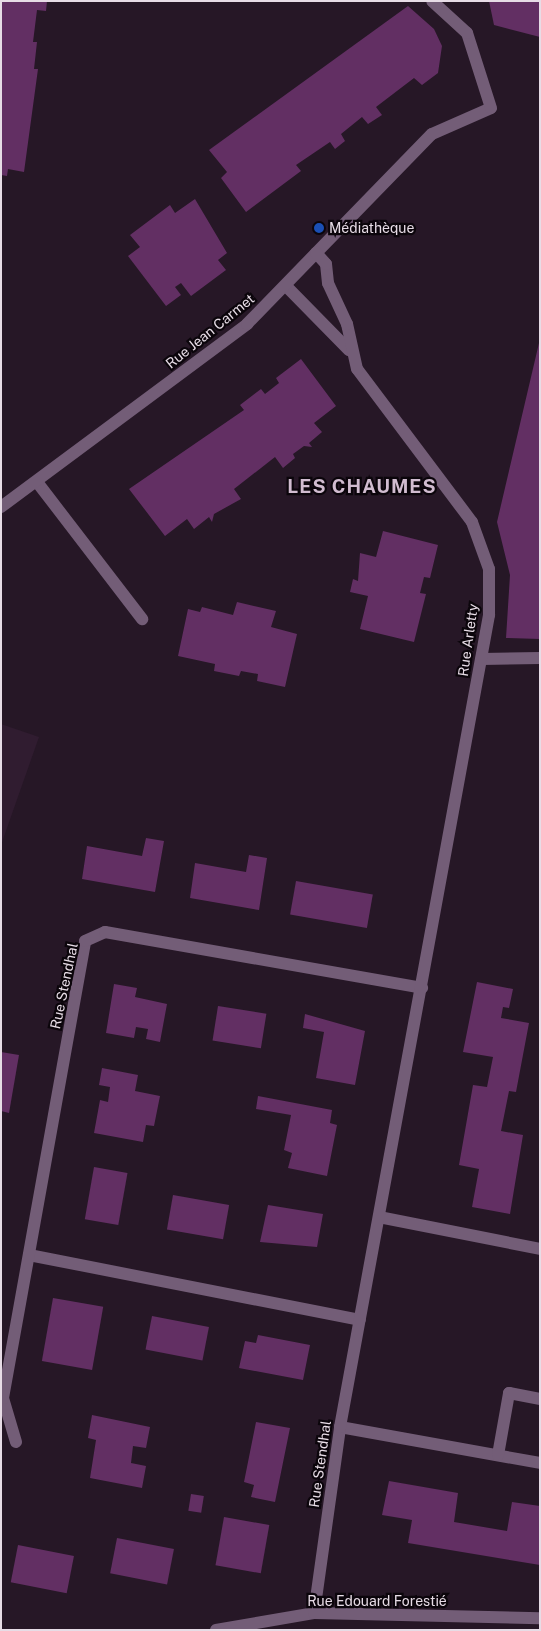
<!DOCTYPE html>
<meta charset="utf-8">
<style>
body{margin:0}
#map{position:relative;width:541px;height:1631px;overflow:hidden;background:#261726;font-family:"Public Sans",sans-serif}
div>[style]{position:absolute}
.built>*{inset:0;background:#301c30}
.building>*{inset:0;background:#622f63;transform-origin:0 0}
.minor>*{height:12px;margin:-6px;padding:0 6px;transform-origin:6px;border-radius:6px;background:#735d77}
.dots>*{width:14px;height:14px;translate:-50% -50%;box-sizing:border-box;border:2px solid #0b050b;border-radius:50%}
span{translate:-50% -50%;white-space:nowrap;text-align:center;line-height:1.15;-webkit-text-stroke:4.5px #0b050b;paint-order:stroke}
.poi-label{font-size:14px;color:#e7dce6}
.left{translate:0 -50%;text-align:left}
.street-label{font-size:14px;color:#e7dce6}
.district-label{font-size:19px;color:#d1bcd0;font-weight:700;letter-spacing:1px}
.frame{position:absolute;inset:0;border:2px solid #e7dce6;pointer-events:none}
</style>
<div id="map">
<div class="built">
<div style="clip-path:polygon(1px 724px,39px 737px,1px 845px)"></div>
</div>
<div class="building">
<div style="clip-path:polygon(1px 1px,47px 1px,46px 11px,37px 10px,33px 42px,37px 42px,34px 69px,38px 69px,24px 172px,8px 169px,7px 176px,1px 175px)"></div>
<div style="clip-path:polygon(489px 1px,540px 1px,540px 37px,494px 25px)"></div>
<div style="clip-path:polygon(408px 6px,434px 29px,442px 46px,438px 73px,422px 85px,414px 78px,376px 107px,382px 115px,368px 124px,362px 117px,341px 134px,345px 141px,335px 149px,330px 142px,296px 165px,301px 171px,246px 212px,221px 178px,227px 172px,209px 150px)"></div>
<div style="clip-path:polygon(195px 199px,227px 253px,218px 260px,226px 270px,191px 296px,181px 283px,175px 287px,181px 295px,166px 306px,128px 256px,140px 247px,130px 235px,170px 205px,175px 213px)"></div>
<div style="clip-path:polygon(539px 343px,540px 639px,506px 638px,510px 575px,497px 522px)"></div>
<div style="clip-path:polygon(301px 359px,336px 406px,314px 423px,322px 432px,309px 443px,312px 447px,304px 446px,293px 454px,295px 458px,283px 468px,275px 457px,234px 489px,241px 499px,214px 514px,212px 522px,209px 517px,194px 529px,187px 519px,165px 536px,129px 489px,244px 410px,240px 405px,261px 389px,265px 394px,279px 383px,276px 378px)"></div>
<div style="clip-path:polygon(383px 531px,438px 545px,430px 578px,424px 577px,420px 593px,426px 594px,414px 642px,360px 629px,368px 596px,350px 592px,353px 579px,358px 581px,360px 553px,376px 557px)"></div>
<div style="clip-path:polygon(237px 602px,276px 611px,271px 627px,297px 634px,285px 687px,257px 681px,258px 674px,241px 671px,239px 676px,214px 671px,215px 664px,178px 656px,188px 609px,200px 612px,202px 607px,233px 615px)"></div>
<div style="clip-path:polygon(146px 838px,164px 841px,155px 892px,82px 879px,87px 846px,142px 856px)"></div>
<div style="clip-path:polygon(249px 855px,267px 858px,259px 910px,190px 898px,195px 863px,246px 872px)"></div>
<div style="left:296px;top:881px;width:78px;height:34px;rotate:10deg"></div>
<div style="clip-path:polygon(477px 982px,513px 989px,509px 1008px,503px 1007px,501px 1018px,529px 1023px,516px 1092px,509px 1091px,501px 1131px,523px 1135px,510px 1214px,472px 1207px,479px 1169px,459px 1165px,473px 1085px,487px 1087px,493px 1057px,463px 1052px)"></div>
<div style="clip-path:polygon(114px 984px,137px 988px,135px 997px,167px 1004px,160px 1042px,146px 1039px,148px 1029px,136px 1027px,134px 1038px,106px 1033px)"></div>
<div style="left:218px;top:1006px;width:49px;height:35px;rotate:9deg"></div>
<div style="clip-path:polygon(305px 1014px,365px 1031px,355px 1085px,316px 1078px,324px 1032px,303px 1028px)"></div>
<div style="clip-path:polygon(1px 1052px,19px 1055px,9px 1113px,1px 1111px)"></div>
<div style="clip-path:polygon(102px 1068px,138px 1075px,135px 1091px,160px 1096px,154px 1126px,146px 1125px,143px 1142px,94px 1133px,100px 1100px,108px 1102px,110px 1087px,99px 1085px)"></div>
<div style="clip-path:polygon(258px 1096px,332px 1110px,330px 1123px,337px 1125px,327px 1176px,288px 1168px,292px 1153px,284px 1150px,291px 1115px,256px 1109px)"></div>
<div style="left:94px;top:1167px;width:34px;height:53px;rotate:10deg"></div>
<div style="left:173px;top:1195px;width:57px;height:35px;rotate:10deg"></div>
<div style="clip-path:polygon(268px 1205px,323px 1214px,317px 1247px,260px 1242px)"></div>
<div style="left:53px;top:1298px;width:51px;height:64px;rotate:10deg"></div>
<div style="left:152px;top:1316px;width:58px;height:34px;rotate:11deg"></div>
<div style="clip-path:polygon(258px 1335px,310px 1345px,303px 1380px,239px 1368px,245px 1341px,256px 1343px)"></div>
<div style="clip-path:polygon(92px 1415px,150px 1427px,146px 1448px,133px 1446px,131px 1463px,146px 1466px,142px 1488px,90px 1478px,96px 1440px,88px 1438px)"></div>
<div style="clip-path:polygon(256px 1422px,290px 1428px,275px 1502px,251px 1497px,254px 1485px,244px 1482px)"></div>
<div style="clip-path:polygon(389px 1481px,458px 1493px,454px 1522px,507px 1531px,512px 1502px,540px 1506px,540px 1565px,408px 1543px,412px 1520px,382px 1515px)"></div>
<div style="left:191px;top:1494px;width:13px;height:17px;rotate:9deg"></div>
<div style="left:224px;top:1517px;width:46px;height:49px;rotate:10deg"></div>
<div style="left:117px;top:1538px;width:58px;height:36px;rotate:11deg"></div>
<div style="left:18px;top:1545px;width:57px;height:38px;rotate:11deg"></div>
</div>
<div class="minor">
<div style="left:286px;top:286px;width:90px;rotate:45.5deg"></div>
<div style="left:37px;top:482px;width:173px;rotate:52.5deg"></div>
<div style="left:1px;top:507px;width:307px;rotate:-36.6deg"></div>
<div style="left:247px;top:324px;width:265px;rotate:-45.8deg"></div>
<div style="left:432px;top:134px;width:64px;rotate:-23.8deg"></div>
<div style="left:491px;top:108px;width:79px;rotate:-107.7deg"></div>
<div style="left:467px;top:33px;width:47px;rotate:-137.6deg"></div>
<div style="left:482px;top:659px;width:58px;rotate:-1deg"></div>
<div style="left:379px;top:1217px;width:164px;rotate:11.2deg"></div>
<div style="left:29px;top:1255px;width:337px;rotate:11.1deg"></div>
<div style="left:340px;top:1427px;width:203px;rotate:10.2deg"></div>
<div style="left:16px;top:1442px;width:46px;rotate:-106.5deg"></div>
<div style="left:3px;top:1398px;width:464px;rotate:-79.8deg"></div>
<div style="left:85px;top:941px;width:22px;rotate:-24deg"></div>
<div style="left:105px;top:932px;width:322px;rotate:10deg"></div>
<div style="left:498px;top:1455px;width:63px;rotate:-79.9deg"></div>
<div style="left:509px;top:1393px;width:32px;rotate:11deg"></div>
<div style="left:314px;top:1613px;width:188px;rotate:-82deg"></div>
<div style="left:340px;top:1427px;width:826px;rotate:-79.6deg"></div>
<div style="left:489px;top:615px;width:46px;rotate:-90deg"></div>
<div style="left:489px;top:569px;width:50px;rotate:-109.9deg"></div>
<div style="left:472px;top:522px;width:191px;rotate:-126.9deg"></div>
<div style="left:357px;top:369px;width:46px;rotate:-102.5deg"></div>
<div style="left:347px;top:324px;width:45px;rotate:-114.9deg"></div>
<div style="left:328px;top:283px;width:19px;rotate:-96deg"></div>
<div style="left:326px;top:264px;width:15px;rotate:-132deg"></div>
<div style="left:216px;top:1630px;width:99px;rotate:-9.8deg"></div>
<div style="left:314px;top:1613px;width:226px;rotate:1.3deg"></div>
</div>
<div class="dots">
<div style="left:319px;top:228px;background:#1a4fb4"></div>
</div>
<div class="poi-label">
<span class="left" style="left:329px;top:228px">Médiathèque</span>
</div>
<div class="street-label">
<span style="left:210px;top:331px;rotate:-39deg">Rue Jean Carmet</span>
<span style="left:468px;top:640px;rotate:-82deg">Rue Arletty</span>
<span style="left:64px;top:986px;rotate:-78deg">Rue Stendhal</span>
<span style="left:320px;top:1464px;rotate:-82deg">Rue Stendhal</span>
<span style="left:377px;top:1601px">Rue Edouard Forestié</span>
</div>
<div class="district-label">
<span style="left:362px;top:487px">LES CHAUMES</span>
</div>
<div class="frame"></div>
</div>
